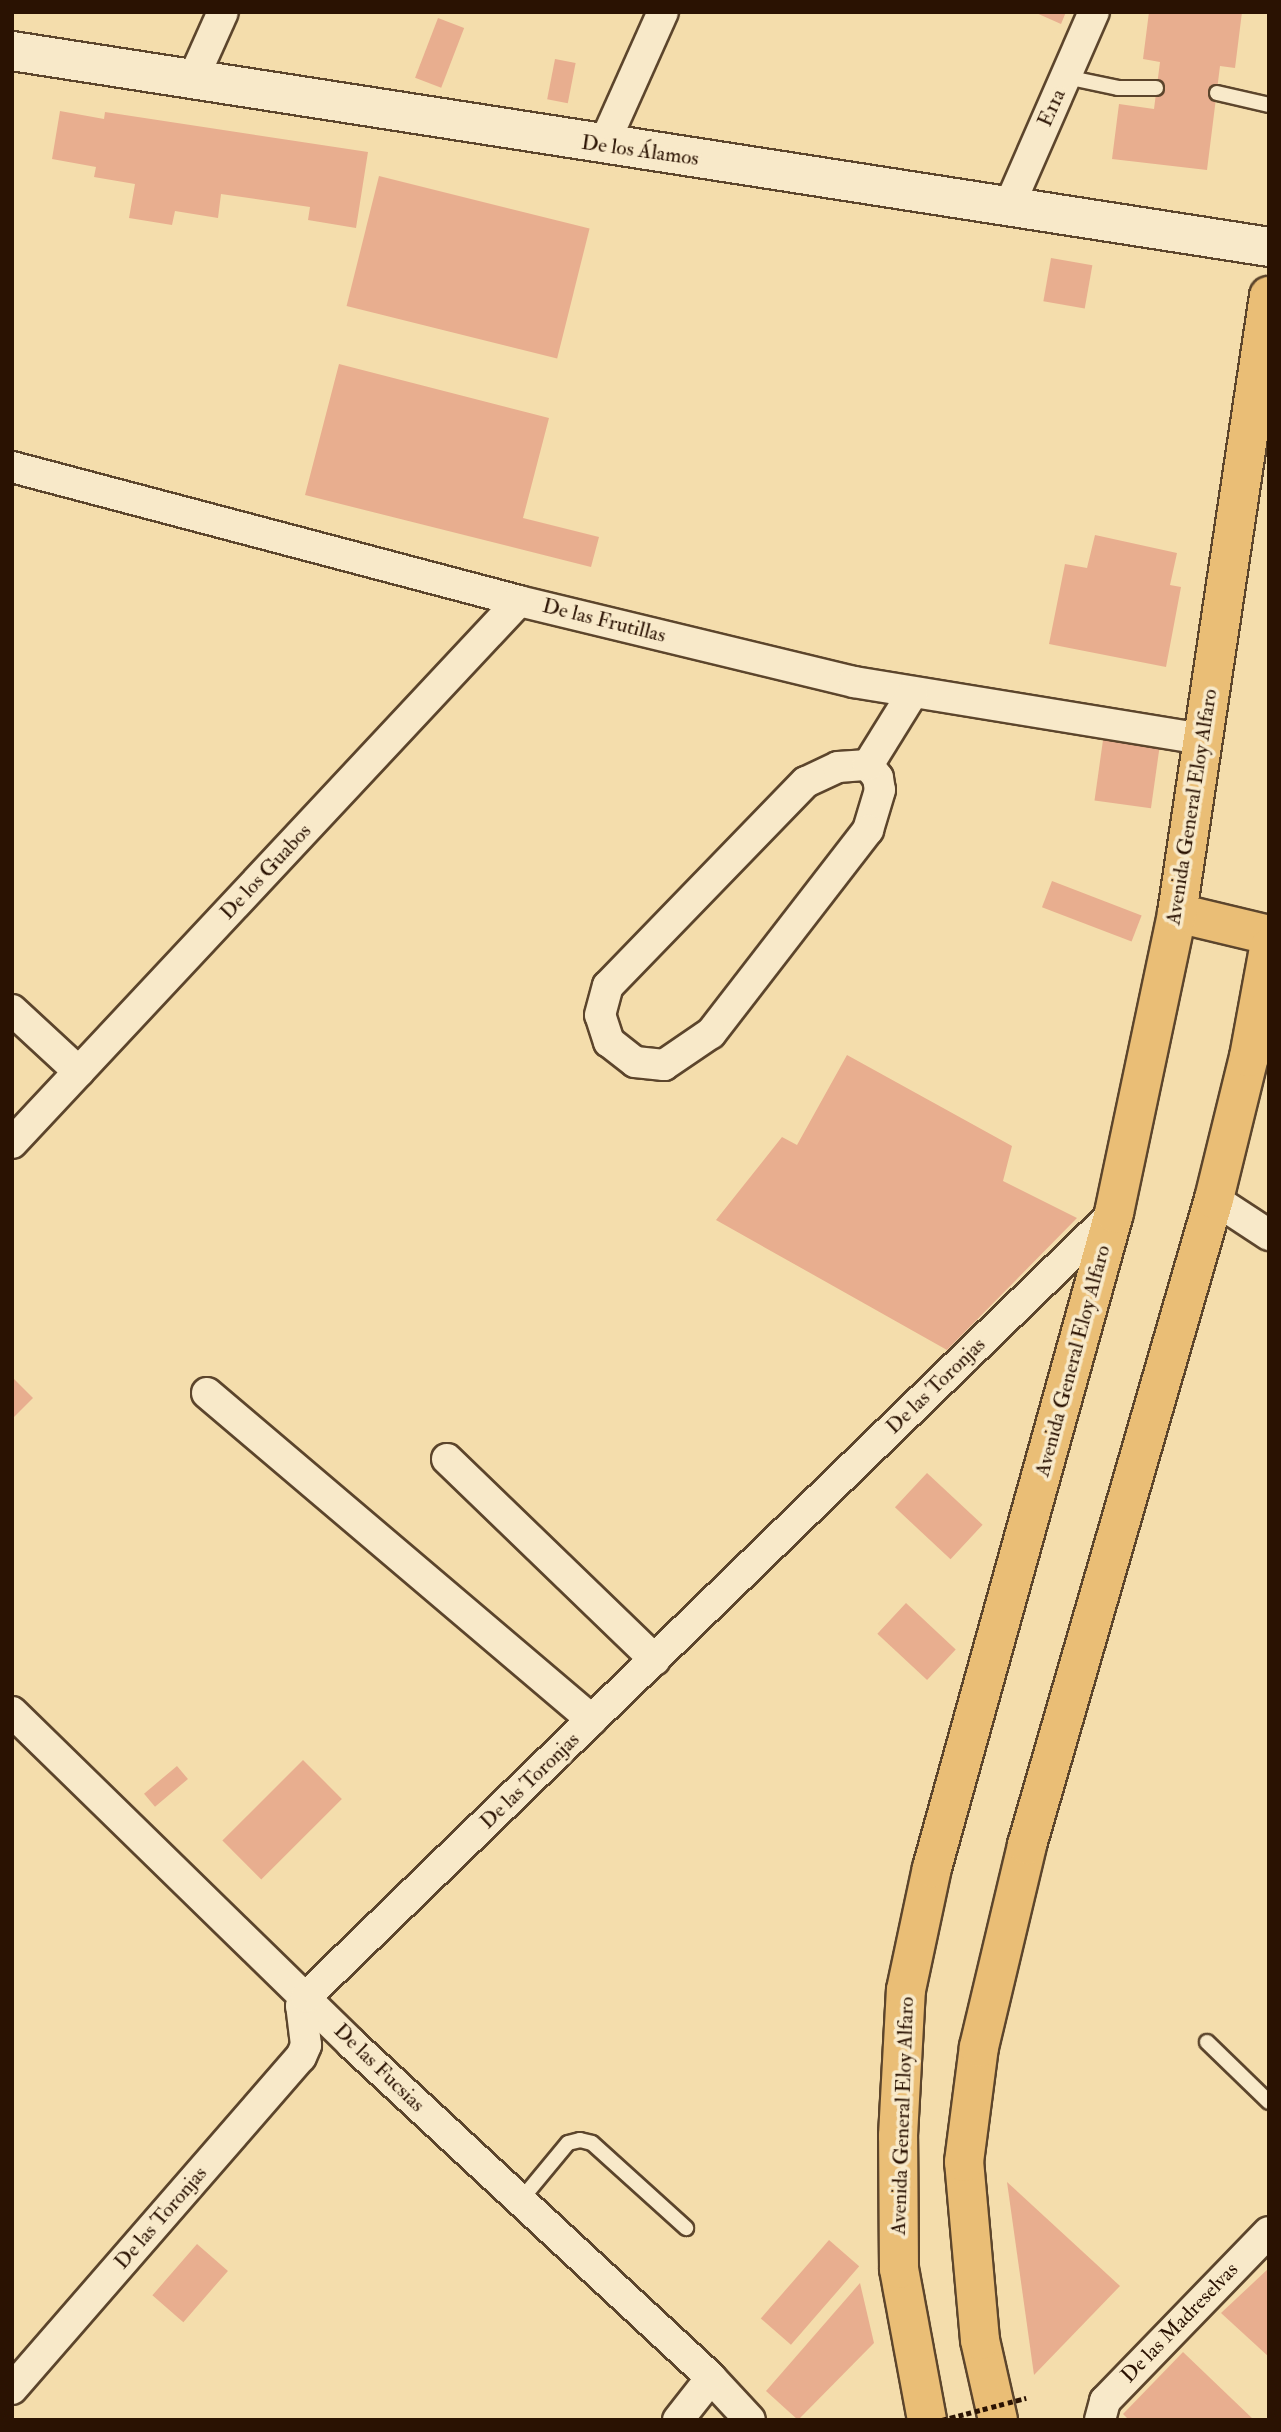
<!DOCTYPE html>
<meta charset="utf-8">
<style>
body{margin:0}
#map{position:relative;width:1281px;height:2432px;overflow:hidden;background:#f4ddac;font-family:"IM FELL Double Pica",serif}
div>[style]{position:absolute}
.building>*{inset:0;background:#e8ae8f;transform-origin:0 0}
.roads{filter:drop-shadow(2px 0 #5c452c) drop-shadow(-2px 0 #5c452c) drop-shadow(0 2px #5c452c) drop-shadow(0 -2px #5c452c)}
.lane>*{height:14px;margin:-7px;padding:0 7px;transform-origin:7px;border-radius:7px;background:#f8e9c9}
.street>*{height:30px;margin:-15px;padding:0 15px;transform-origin:15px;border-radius:15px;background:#f8e9c9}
.secondary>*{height:38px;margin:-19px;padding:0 19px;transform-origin:19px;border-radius:19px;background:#f8e9c9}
.primary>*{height:38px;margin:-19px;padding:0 19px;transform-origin:19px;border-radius:19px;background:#eabe76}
.path-bridge>*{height:4.5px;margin-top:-2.25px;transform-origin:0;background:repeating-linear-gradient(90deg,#2a1202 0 5px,transparent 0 8.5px)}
span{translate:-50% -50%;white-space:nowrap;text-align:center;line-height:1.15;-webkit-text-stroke:7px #f8e9c9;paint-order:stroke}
.street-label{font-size:21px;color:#2a1202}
.frame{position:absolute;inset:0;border:14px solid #2a1202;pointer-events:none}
</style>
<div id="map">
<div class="building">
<div style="clip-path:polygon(1034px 12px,1066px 12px,1061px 24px)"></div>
<div style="clip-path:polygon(1149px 12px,1242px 12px,1235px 68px,1220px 66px,1207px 170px,1112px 159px,1119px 104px,1154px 109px,1160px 62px,1143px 59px)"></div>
<div style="left:438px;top:18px;width:28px;height:64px;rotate:21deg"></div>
<div style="left:555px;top:59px;width:21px;height:41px;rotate:11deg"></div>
<div style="clip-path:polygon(60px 111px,104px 119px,105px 112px,368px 152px,356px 228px,308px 220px,310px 207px,221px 194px,218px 218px,175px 211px,172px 225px,129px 218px,135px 184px,94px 177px,96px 167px,52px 159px)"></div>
<div style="left:379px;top:176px;width:217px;height:134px;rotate:14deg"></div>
<div style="left:1051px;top:258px;width:42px;height:44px;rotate:10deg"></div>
<div style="clip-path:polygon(339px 364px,549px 418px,523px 518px,599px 537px,591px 567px,305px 495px)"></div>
<div style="clip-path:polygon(1095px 535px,1177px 553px,1170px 585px,1181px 587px,1166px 667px,1049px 644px,1065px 564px,1087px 568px)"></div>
<div style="left:1103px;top:740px;width:57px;height:61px;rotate:8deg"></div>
<div style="left:1052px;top:881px;width:96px;height:28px;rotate:21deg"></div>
<div style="clip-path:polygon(847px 1055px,1012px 1146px,1003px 1181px,1077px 1218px,947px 1350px,716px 1220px,782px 1137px,797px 1145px)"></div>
<div style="clip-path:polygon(12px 1377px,33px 1398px,12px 1419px)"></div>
<div style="left:927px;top:1473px;width:76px;height:47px;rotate:43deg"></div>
<div style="left:906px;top:1603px;width:68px;height:42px;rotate:43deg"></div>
<div style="left:303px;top:1760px;width:55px;height:114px;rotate:45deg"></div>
<div style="left:177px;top:1766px;width:17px;height:43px;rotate:50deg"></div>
<div style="clip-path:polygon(1007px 2182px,1120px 2286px,1034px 2375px)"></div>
<div style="left:829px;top:2240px;width:40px;height:104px;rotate:41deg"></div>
<div style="left:197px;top:2244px;width:41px;height:68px;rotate:41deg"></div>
<div style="clip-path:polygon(1269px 2268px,1269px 2357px,1221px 2313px)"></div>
<div style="clip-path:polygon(860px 2283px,874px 2343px,798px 2420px,766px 2391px)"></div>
<div style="clip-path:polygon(1183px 2352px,1254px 2420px,1129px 2420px,1123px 2414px)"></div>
</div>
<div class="roads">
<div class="lane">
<div style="left:1066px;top:77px;width:53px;rotate:11.9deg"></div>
<div style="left:1118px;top:88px;width:38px"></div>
<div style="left:1217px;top:93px;width:53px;rotate:13deg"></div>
<div style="left:1207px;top:2042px;width:86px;rotate:44.1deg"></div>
<div style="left:520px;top:2201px;width:75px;rotate:-50.4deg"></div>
<div style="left:568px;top:2143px;width:12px;rotate:-14deg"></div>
<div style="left:580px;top:2140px;width:12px;rotate:14deg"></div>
<div style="left:592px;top:2143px;width:127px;rotate:42.1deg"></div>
</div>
<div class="street">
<div style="left:193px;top:79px;width:73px;rotate:-65.9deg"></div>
<div style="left:603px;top:146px;width:147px;rotate:-65.9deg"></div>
<div style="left:1010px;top:204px;width:210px;rotate:-66.4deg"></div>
<div style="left:12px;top:467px;width:524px;rotate:14.8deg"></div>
<div style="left:519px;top:601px;width:345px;rotate:13.6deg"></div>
<div style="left:854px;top:682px;width:354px;rotate:9.3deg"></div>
<div style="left:868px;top:765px;width:16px;rotate:52deg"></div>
<div style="left:878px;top:778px;width:12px;rotate:81deg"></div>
<div style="left:880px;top:790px;width:42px;rotate:106.7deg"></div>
<div style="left:868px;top:830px;width:257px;rotate:127.7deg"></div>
<div style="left:711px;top:1033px;width:57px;rotate:145.8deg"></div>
<div style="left:664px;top:1065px;width:29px;rotate:-174deg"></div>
<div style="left:635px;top:1062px;width:33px;rotate:-142deg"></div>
<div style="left:609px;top:1042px;width:28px;rotate:-108deg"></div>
<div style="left:600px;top:1015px;width:30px;rotate:-75deg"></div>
<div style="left:608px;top:986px;width:284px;rotate:-45.9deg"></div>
<div style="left:806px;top:782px;width:35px;rotate:-25deg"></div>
<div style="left:838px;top:767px;width:30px;rotate:-4deg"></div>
<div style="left:868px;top:765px;width:84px;rotate:-58.2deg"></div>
<div style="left:12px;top:1010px;width:91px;rotate:42.8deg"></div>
<div style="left:12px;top:1143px;width:742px;rotate:-46.91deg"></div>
<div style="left:1214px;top:1199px;width:66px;rotate:33.2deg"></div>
<div style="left:207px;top:1393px;width:505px;rotate:40.34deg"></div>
<div style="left:447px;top:1459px;width:289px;rotate:44deg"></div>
<div style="left:12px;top:1712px;width:474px;rotate:44.3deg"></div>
<div style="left:351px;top:2043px;width:492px;rotate:42.9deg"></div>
<div style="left:711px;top:2378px;width:57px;rotate:47.1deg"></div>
<div style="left:12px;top:2389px;width:440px;rotate:-49deg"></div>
<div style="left:301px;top:2057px;width:13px;rotate:-67deg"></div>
<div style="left:306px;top:2045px;width:39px;rotate:-97deg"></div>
<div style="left:301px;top:2006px;width:10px;rotate:-61deg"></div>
<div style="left:306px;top:1997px;width:1126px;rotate:-44.14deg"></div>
<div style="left:678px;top:2420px;width:53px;rotate:-51.8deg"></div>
<div style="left:1100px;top:2420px;width:20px;rotate:-75deg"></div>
<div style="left:1105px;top:2401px;width:235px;rotate:-45.9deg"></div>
</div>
<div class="secondary">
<div style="left:12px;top:51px;width:1272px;rotate:8.86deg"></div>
</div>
<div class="primary">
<div style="left:1177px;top:913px;width:95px;rotate:13.4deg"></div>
<div style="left:927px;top:2420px;width:154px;rotate:-100.5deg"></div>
<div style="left:899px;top:2269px;width:133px;rotate:-90.4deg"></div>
<div style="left:898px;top:2136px;width:146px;rotate:-86.9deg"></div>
<div style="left:906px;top:1990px;width:125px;rotate:-78deg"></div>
<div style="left:932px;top:1868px;width:680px;rotate:-74.47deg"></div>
<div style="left:1114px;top:1213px;width:307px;rotate:-78.1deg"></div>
<div style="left:1177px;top:913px;width:624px;rotate:-81.52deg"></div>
<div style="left:998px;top:2420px;width:82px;rotate:-102.7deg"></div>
<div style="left:980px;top:2340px;width:179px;rotate:-95.1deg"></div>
<div style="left:964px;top:2162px;width:116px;rotate:-82.6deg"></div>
<div style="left:979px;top:2047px;width:208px;rotate:-76.6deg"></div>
<div style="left:1027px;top:1845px;width:673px;rotate:-73.86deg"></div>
<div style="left:1214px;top:1199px;width:146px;rotate:-76.2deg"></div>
<div style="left:1249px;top:1057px;width:111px;rotate:-79.6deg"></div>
</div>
</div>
<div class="path-bridge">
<div style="left:942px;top:2420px;width:87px;rotate:-14.7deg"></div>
</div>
<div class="street-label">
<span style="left:1052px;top:108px;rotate:-66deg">E11a</span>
<span style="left:640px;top:151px;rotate:8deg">De los Álamos</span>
<span style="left:604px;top:621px;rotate:14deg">De las Frutillas</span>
<span style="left:1192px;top:807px;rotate:-81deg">Avenida General Eloy Alfaro</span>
<span style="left:266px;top:872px;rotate:-47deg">De los Guabos</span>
<span style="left:1073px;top:1361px;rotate:-75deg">Avenida General Eloy Alfaro</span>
<span style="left:936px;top:1386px;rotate:-44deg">De las Toronjas</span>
<span style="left:530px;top:1781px;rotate:-44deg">De las Toronjas</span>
<span style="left:379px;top:2068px;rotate:44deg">De las Fucsias</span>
<span style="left:903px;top:2116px;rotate:-88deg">Avenida General Eloy Alfaro</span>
<span style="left:161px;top:2218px;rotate:-49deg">De las Toronjas</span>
<span style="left:1180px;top:2323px;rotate:-46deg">De las Madreselvas</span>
</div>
<div class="frame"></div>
</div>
